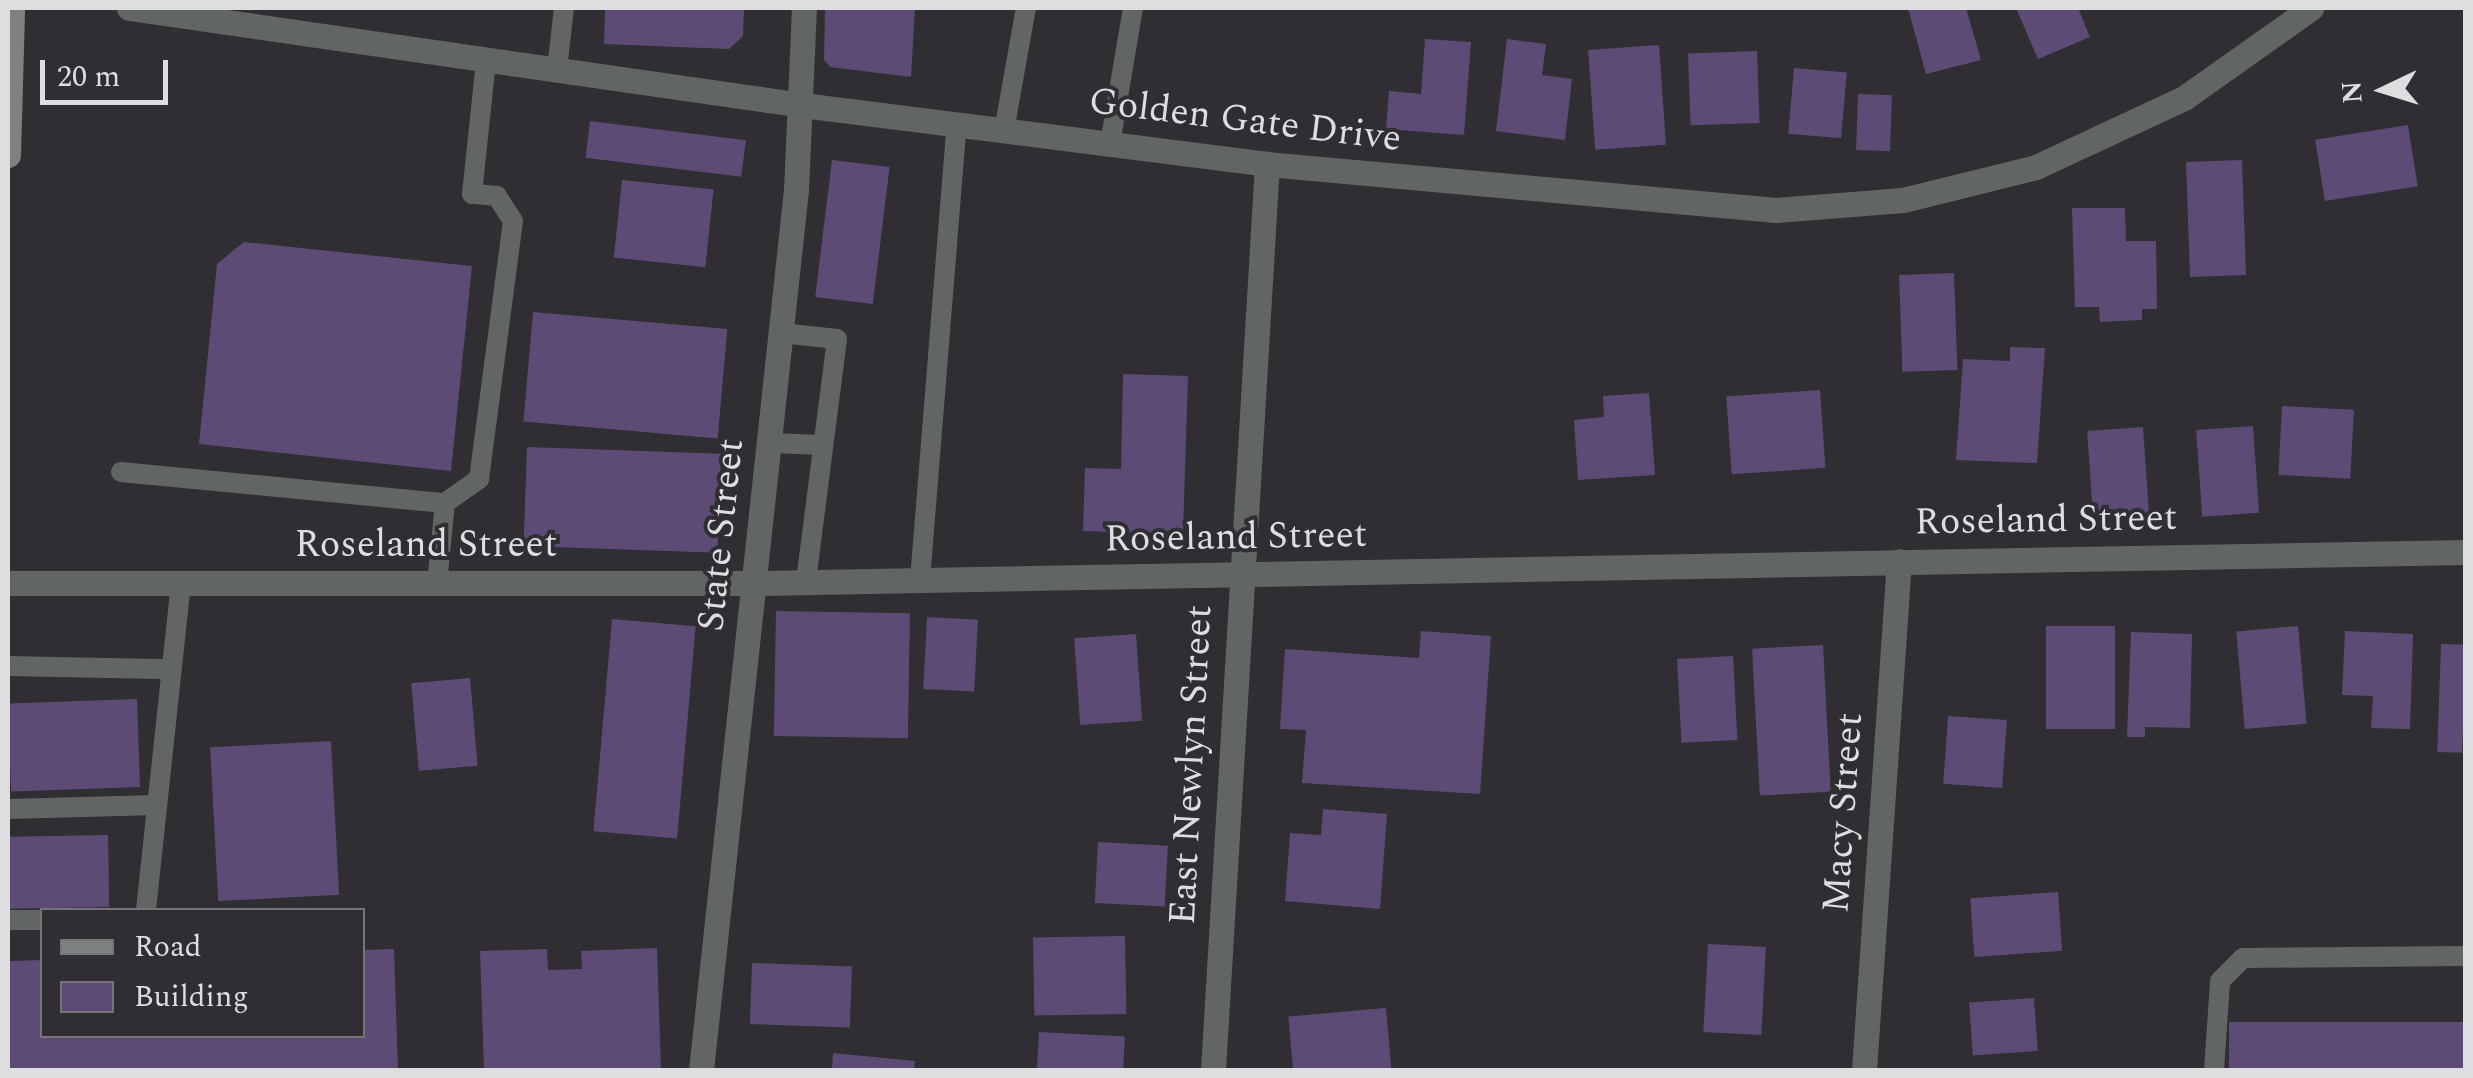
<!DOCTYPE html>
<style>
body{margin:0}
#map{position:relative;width:2473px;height:1078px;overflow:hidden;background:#302e33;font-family:Spectral,serif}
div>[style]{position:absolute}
.building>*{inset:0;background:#5c4c75;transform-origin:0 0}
.service>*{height:20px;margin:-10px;padding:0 10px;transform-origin:10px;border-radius:10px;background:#616563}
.minor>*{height:25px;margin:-12.5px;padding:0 12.5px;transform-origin:12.5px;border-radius:12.5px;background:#616563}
.tertiary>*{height:25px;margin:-12.5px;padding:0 12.5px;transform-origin:12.5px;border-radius:12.5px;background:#616563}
.secondary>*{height:25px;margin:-12.5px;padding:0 12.5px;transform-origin:12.5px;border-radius:12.5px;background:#7d8280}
span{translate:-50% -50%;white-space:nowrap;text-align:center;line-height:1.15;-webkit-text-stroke:8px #302e33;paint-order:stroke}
.street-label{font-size:38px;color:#dedde0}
.frame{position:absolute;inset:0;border:10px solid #dedde0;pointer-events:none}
.legend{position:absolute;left:40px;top:908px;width:325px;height:130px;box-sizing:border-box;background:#302e33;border:2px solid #767478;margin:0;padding:12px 18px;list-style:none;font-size:30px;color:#dedde0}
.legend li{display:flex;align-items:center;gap:20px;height:50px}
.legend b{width:50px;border:2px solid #767478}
.north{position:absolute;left:2333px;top:40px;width:100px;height:100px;-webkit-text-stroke:8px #302e33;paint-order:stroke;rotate:266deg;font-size:28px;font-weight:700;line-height:40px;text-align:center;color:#dedde0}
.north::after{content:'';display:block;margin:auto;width:35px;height:45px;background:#dedde0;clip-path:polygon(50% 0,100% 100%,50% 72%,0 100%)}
.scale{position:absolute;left:40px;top:60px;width:128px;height:45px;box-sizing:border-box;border:5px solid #dedde0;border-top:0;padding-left:12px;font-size:30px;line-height:35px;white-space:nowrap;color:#dedde0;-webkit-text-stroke:8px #302e33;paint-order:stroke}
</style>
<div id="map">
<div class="building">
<div style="clip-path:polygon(605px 8px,744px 8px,743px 36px,729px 49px,604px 44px)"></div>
<div style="clip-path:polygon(825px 8px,915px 8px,911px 77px,830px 67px,824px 60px)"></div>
<div style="clip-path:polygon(1908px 8px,1966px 8px,1981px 60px,1926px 74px)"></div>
<div style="clip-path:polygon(2016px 8px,2078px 8px,2090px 37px,2038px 59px)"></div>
<div style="clip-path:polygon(1425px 39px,1471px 42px,1464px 135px,1386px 129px,1389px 91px,1421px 94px)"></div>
<div style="clip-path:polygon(1507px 39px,1546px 44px,1542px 75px,1572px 79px,1565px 140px,1496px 131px)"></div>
<div style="left:1659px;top:45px;width:100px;height:71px;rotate:86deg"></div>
<div style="left:1757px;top:51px;width:72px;height:69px;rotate:88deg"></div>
<div style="left:1794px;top:68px;width:53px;height:66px;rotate:5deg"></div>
<div style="left:1858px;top:94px;width:34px;height:56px;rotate:2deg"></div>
<div style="left:590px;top:121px;width:157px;height:37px;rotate:7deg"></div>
<div style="left:2408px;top:125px;width:62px;height:94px;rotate:81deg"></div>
<div style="left:832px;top:160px;width:58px;height:138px;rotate:7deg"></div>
<div style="left:2242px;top:160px;width:115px;height:56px;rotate:88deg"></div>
<div style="left:622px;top:180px;width:92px;height:78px;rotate:6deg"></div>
<div style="clip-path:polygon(2072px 208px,2125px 208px,2126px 241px,2156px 241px,2157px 309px,2142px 309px,2142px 320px,2100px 322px,2099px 307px,2075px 307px)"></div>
<div style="clip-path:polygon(244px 242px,472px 266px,451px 471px,199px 444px,217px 264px)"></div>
<div style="left:1954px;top:273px;width:97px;height:55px;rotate:88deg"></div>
<div style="left:533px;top:312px;width:195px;height:110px;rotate:5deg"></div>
<div style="clip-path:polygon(2010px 347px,2045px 348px,2037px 463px,1956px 460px,1963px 359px,2010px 361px)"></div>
<div style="clip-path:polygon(1123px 374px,1188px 376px,1183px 534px,1083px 531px,1085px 468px,1121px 469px)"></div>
<div style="left:1820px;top:390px;width:78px;height:94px;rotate:86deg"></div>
<div style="clip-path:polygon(1649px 393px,1655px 475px,1578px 480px,1574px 420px,1604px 417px,1603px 396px)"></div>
<div style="left:2282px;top:406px;width:72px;height:69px;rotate:3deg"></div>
<div style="left:2253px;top:426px;width:87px;height:57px;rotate:86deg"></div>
<div style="left:2143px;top:427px;width:87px;height:56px;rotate:86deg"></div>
<div style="left:527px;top:447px;width:194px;height:99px;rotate:2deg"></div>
<div style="left:776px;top:611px;width:134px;height:125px;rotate:1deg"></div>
<div style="left:927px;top:617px;width:51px;height:72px;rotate:3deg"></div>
<div style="left:612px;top:619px;width:84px;height:213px;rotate:5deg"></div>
<div style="left:2046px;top:626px;width:69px;height:103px"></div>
<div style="left:2298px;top:626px;width:98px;height:62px;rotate:85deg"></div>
<div style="clip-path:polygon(1421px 631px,1491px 636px,1480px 794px,1302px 783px,1306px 730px,1280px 729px,1285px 649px,1419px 658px)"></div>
<div style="clip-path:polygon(2345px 631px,2413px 634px,2410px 729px,2371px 728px,2373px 696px,2342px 695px)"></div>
<div style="clip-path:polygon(2131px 632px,2192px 634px,2190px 728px,2145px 727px,2145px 737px,2127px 737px)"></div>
<div style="left:1136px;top:634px;width:87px;height:62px;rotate:86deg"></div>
<div style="left:2441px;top:644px;width:25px;height:108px;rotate:2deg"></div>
<div style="left:1823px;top:645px;width:147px;height:71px;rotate:87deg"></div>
<div style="left:1733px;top:656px;width:84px;height:56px;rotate:87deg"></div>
<div style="left:470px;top:678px;width:88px;height:59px;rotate:85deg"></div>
<div style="left:137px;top:699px;width:88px;height:129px;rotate:88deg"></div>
<div style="left:1948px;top:716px;width:59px;height:68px;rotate:4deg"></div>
<div style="left:331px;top:741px;width:154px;height:121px;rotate:87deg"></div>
<div style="clip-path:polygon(1323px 809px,1387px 814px,1380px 909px,1285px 901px,1290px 833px,1321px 835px)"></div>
<div style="left:108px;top:835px;width:72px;height:100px;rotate:89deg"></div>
<div style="left:1098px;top:842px;width:70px;height:61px;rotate:3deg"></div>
<div style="left:2058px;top:892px;width:59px;height:88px;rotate:86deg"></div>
<div style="left:1125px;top:936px;width:78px;height:92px;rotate:89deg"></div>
<div style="left:1708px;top:944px;width:58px;height:88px;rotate:3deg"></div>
<div style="clip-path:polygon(657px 948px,661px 1070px,484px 1070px,480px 951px,547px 949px,548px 970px,582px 969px,581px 951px)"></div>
<div style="clip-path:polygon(394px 949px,398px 1070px,8px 1070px,8px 961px,42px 960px,42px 1036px,362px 1036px,362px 950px)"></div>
<div style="left:752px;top:963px;width:100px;height:61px;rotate:2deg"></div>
<div style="left:2034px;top:998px;width:53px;height:65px;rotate:86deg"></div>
<div style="left:1386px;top:1008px;width:62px;height:98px;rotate:85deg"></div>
<div style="left:2466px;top:1022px;width:48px;height:237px;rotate:90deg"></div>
<div style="left:1039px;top:1032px;width:86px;height:38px;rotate:3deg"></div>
<div style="clip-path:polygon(833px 1053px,915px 1061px,914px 1070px,832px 1070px)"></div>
</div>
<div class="service">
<div style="left:557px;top:70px;width:62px;rotate:-83.6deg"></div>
<div style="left:1004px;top:131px;width:125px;rotate:-79.9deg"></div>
<div style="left:1110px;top:144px;width:138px;rotate:-80.4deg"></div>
<div style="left:781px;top:333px;width:56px;rotate:6.1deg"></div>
<div style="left:837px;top:339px;width:245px;rotate:97.3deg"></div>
<div style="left:770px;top:443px;width:53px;rotate:2.2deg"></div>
<div style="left:121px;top:472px;width:325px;rotate:5.5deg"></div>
<div style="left:445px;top:503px;width:42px;rotate:-35.2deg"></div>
<div style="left:479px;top:479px;width:260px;rotate:-82.5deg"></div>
<div style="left:513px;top:221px;width:30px;rotate:-123deg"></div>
<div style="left:497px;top:196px;width:25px;rotate:-175deg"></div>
<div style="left:472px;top:194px;width:135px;rotate:-84deg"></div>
<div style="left:920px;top:580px;width:457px;rotate:-85.4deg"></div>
<div style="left:437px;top:584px;width:81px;rotate:-84.4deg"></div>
<div style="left:8px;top:666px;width:163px;rotate:1.1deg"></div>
<div style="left:8px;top:809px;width:149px;rotate:-1.5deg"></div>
<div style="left:146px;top:910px;width:327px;rotate:-83.9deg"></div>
<div style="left:8px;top:920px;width:34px"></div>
<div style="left:2214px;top:1070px;width:89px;rotate:-86.1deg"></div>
<div style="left:2220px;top:981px;width:33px;rotate:-45deg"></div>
<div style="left:2243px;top:958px;width:223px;rotate:-0.5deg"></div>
</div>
<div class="minor">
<div style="left:8px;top:583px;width:748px"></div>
<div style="left:756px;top:583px;width:1710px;rotate:-1.04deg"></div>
<div style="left:701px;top:1070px;width:885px;rotate:-83.84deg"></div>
<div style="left:796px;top:190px;width:182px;rotate:-87.5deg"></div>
<div style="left:1213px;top:1070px;width:908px;rotate:-86.59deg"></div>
<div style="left:1864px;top:1070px;width:510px;rotate:-86.07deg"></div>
</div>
<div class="tertiary">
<div style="left:129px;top:8px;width:680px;rotate:8.2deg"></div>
<div style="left:802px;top:105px;width:469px;rotate:7.2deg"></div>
<div style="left:1267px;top:164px;width:511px;rotate:5.16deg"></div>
<div style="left:1776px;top:210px;width:127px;rotate:-4.5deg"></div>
<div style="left:1903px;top:200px;width:137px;rotate:-13.9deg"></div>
<div style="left:2036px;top:167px;width:163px;rotate:-25deg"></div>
<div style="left:2184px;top:98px;width:156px;rotate:-35.3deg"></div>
</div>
<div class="secondary">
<div style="left:8px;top:155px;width:147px;rotate:-88.4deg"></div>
</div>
<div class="street-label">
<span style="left:1245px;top:121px;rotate:7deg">Golden Gate Drive</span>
<span style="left:2046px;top:521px;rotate:-1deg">Roseland Street</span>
<span style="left:722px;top:535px;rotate:-84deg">State Street</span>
<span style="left:1236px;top:538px;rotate:-1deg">Roseland Street</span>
<span style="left:426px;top:546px">Roseland Street</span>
<span style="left:1192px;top:765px;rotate:-87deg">East Newlyn Street</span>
<span style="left:1844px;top:813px;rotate:-86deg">Macy Street</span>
</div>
<div class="frame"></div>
<ul class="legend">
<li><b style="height:12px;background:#7d8280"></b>Road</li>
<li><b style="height:28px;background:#5c4c75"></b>Building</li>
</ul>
<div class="north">N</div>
<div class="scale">20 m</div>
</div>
